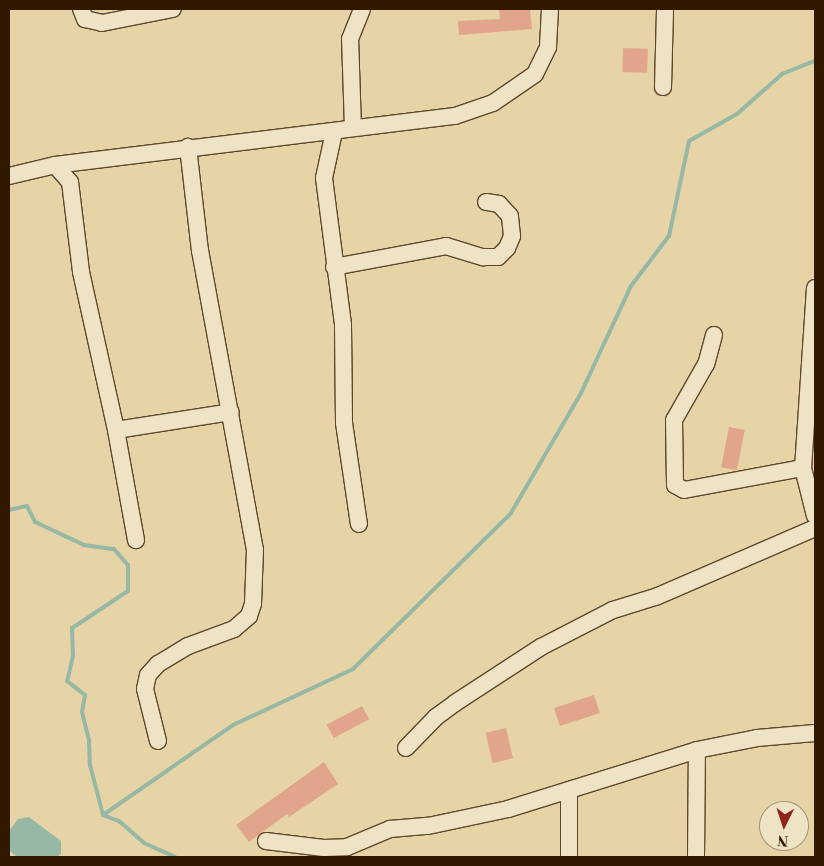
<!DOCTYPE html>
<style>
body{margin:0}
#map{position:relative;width:824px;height:866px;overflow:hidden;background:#e6d4a6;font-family:"Libre Bodoni",serif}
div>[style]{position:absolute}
.water>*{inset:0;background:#97b8a4}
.stream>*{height:4px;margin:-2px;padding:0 2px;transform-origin:2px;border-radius:2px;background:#97b8a4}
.building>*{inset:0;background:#e0a58b;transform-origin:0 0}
.roads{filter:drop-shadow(1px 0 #5e472a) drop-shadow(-1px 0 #5e472a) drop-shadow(0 1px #5e472a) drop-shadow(0 -1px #5e472a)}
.minor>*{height:16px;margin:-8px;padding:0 8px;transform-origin:8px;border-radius:8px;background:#efe3c5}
span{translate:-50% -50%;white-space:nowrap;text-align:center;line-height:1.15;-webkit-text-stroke:4.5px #efe3c5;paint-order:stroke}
.frame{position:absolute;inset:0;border:10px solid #311800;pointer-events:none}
.north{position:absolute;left:759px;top:801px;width:50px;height:50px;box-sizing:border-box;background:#efe3c5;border:1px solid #a39276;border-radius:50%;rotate:184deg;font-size:14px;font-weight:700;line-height:20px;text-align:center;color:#311800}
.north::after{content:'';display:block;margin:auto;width:18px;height:22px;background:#8f2418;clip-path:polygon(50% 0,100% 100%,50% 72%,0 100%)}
</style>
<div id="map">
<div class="water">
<div style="clip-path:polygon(29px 817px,61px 841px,61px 854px,56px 857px,17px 857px,9px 850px,9px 831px,18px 819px)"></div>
</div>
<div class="stream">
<div style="left:9px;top:510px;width:18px;rotate:-13deg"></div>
<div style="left:27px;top:506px;width:18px;rotate:63deg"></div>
<div style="left:35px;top:522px;width:54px;rotate:25.1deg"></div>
<div style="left:84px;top:545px;width:30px;rotate:8deg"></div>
<div style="left:114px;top:549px;width:21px;rotate:49deg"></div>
<div style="left:128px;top:565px;width:26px;rotate:90deg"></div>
<div style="left:128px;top:591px;width:67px;rotate:146.5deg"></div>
<div style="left:72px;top:628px;width:28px;rotate:88deg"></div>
<div style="left:73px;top:656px;width:26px;rotate:103deg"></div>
<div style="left:67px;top:681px;width:23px;rotate:38deg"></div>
<div style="left:85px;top:695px;width:17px;rotate:100deg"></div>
<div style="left:82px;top:712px;width:30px;rotate:76deg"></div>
<div style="left:89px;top:741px;width:24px;rotate:88deg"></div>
<div style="left:90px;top:765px;width:52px;rotate:75.4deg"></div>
<div style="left:103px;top:815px;width:17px;rotate:21deg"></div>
<div style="left:119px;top:821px;width:33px;rotate:41deg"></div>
<div style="left:144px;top:843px;width:34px;rotate:24deg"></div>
<div style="left:103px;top:815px;width:158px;rotate:-34.7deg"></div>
<div style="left:233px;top:725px;width:132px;rotate:-25deg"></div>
<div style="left:353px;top:669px;width:222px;rotate:-44.6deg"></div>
<div style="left:511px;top:513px;width:139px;rotate:-59.7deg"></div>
<div style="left:581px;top:393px;width:118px;rotate:-65deg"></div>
<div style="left:631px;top:286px;width:63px;rotate:-52.8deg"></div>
<div style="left:669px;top:236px;width:97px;rotate:-78.1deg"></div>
<div style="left:689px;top:141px;width:55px;rotate:-29.4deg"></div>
<div style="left:737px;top:114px;width:60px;rotate:-41.6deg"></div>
<div style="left:782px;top:74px;width:35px;rotate:-22deg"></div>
</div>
<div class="building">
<div style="clip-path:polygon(499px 9px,530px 9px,532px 29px,459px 35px,458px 21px,500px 19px)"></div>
<div style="left:623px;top:48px;width:25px;height:24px;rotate:2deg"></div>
<div style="left:729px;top:427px;width:16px;height:41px;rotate:11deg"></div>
<div style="left:594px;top:695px;width:19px;height:42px;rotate:72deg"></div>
<div style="left:362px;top:706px;width:15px;height:40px;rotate:62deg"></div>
<div style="left:506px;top:728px;width:31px;height:21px;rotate:77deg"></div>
<div style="clip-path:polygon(324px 762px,338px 784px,289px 817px,287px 814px,249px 842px,236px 825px)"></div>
</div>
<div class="roads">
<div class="minor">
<div style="left:81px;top:9px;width:11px;rotate:68deg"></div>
<div style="left:85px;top:19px;width:17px;rotate:13deg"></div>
<div style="left:102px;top:23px;width:72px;rotate:-11.2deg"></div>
<div style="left:663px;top:87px;width:78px;rotate:-88.5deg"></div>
<div style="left:353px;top:128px;width:89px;rotate:-91.9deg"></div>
<div style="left:350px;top:39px;width:32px;rotate:-68deg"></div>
<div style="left:334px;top:132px;width:47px;rotate:102.3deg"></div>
<div style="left:324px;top:178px;width:148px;rotate:82.6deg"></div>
<div style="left:343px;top:325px;width:98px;rotate:89.4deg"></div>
<div style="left:344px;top:423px;width:102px;rotate:81.6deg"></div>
<div style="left:55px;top:165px;width:23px;rotate:49deg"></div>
<div style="left:70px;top:182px;width:91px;rotate:83deg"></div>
<div style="left:81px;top:272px;width:162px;rotate:77.5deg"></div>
<div style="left:116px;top:430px;width:112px;rotate:79.7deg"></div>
<div style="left:9px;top:176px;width:47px;rotate:-13.4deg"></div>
<div style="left:55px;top:165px;width:403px;rotate:-7deg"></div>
<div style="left:455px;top:116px;width:40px;rotate:-18.9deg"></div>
<div style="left:493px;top:103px;width:51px;rotate:-34.6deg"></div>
<div style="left:535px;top:74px;width:30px;rotate:-64deg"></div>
<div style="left:548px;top:47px;width:38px;rotate:-87deg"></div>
<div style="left:334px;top:267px;width:114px;rotate:-10.6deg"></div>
<div style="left:446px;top:246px;width:39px;rotate:17deg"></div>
<div style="left:483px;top:257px;width:15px"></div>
<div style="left:498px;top:257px;width:13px;rotate:-45deg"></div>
<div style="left:507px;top:248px;width:13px;rotate:-67deg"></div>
<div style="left:512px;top:236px;width:20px;rotate:-96deg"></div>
<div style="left:510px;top:216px;width:16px;rotate:-133deg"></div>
<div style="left:499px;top:204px;width:13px;rotate:-171deg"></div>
<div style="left:815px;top:288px;width:180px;rotate:93.8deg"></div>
<div style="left:803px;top:468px;width:49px;rotate:76deg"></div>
<div style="left:714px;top:335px;width:30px;rotate:105deg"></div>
<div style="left:706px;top:364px;width:64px;rotate:119.7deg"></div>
<div style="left:674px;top:420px;width:65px;rotate:89.1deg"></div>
<div style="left:675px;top:485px;width:10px;rotate:29deg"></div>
<div style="left:684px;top:490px;width:121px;rotate:-10.5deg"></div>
<div style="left:116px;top:430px;width:116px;rotate:-8.9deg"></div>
<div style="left:158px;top:741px;width:54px;rotate:-104deg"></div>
<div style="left:145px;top:689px;width:14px;rotate:-78deg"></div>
<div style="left:148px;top:675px;width:15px;rotate:-48deg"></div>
<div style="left:158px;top:664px;width:35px;rotate:-31deg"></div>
<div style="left:188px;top:646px;width:49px;rotate:-20.3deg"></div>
<div style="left:234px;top:629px;width:20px;rotate:-41deg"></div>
<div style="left:249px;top:616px;width:13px;rotate:-72deg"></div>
<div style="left:253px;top:604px;width:54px;rotate:-87.9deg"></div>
<div style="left:255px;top:550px;width:304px;rotate:-100.4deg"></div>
<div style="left:200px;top:251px;width:105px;rotate:-96.6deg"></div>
<div style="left:406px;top:748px;width:43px;rotate:-45.9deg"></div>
<div style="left:436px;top:717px;width:24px;rotate:-36deg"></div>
<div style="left:455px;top:703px;width:103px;rotate:-33.1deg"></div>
<div style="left:541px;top:647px;width:81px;rotate:-27.2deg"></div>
<div style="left:613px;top:610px;width:47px;rotate:-17.3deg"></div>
<div style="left:658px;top:596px;width:171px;rotate:-23.4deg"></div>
<div style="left:569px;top:792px;width:65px;rotate:90deg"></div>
<div style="left:266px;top:841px;width:58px;rotate:6.9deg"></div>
<div style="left:324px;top:848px;width:23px;rotate:-2deg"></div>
<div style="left:347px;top:847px;width:47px;rotate:-22.7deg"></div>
<div style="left:390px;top:829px;width:38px;rotate:-5deg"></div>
<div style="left:428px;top:826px;width:82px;rotate:-12deg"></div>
<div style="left:508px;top:809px;width:198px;rotate:-17.3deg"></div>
<div style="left:697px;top:750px;width:61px;rotate:-11.3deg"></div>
<div style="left:757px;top:738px;width:58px;rotate:-4.9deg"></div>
<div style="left:696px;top:857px;width:107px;rotate:-89.5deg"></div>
</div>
</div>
<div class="frame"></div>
<div class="north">N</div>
</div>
